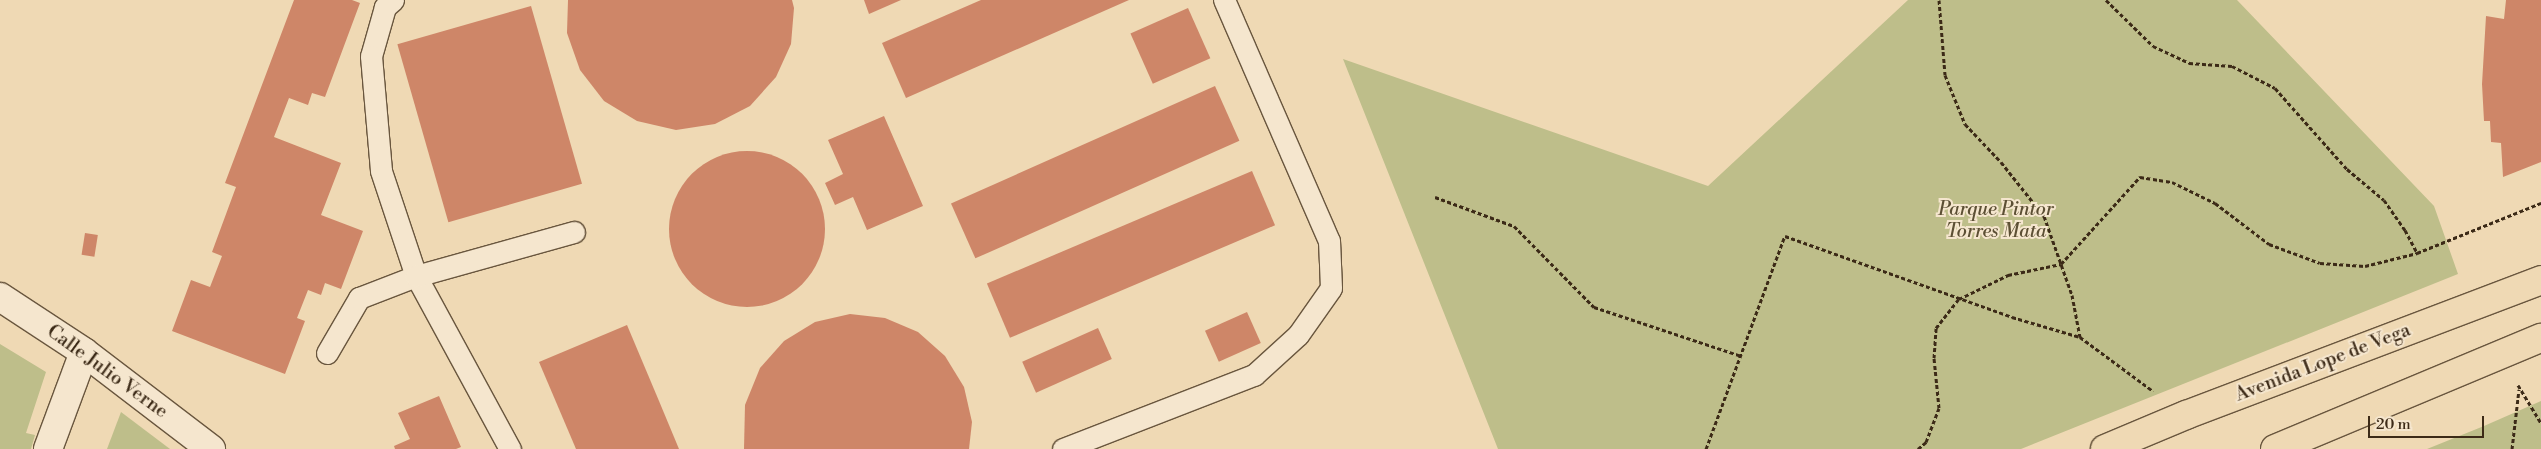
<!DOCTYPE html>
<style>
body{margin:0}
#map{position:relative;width:2541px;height:449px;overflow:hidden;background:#efd9b4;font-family:"Libre Bodoni",serif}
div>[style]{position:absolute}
.green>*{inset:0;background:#bebe8a}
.building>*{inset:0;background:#ce8668;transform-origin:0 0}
.round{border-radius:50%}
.path>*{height:3px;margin-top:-1.5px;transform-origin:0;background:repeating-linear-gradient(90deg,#3c2a17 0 4px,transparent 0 6.5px)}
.roads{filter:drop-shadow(1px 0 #69563e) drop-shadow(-1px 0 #69563e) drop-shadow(0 1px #69563e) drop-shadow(0 -1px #69563e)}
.service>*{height:21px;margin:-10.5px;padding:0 10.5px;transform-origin:10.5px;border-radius:10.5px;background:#f5e6ce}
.minor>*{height:28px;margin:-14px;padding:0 14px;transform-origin:14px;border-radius:14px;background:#f5e6ce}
.primary>*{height:28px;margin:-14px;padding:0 14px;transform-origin:14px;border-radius:14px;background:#efd9b4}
span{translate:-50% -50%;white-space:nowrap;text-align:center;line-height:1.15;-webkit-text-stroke:4px #f5e6ce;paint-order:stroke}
.park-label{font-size:19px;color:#5c4f34;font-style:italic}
.street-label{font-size:19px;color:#3c2a17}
.scale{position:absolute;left:2368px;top:416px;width:116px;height:22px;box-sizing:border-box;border:2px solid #3c2a17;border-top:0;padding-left:6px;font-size:15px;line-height:18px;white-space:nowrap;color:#3c2a17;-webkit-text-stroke:4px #f5e6ce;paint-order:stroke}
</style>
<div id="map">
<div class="green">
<div style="clip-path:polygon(1908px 0,2237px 0,2434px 206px,2458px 274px,2021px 449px,1498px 449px,1343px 59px,1708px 186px)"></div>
<div style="clip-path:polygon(0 344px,46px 372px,26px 433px,35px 435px,31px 449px,0 449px)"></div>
<div style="clip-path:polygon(2541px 401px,2541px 449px,2427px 449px,2484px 426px)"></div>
<div style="clip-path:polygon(121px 412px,170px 449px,107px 449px)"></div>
</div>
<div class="building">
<div style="clip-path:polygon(294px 0,352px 0,360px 3px,325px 97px,312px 93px,308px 105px,289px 98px,274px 137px,341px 163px,321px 215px,363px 231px,341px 289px,325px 283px,321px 295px,308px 290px,297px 318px,305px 321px,285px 374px,172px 331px,191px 280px,210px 287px,222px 256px,212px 252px,236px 187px,225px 183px)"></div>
<div style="clip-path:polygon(568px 0,792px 0,794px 8px,791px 44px,776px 77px,750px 106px,715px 124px,676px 130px,637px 121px,604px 101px,580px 70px,567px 33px)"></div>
<div style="clip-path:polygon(864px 0,901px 0,869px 14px)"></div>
<div style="clip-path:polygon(981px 0,1129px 0,906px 98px,882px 43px)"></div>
<div style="clip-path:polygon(2506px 0,2541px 0,2541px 162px,2503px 177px,2501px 143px,2491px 142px,2490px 121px,2484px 121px,2482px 84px,2486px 16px,2504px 19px)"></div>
<div style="left:531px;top:6px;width:185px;height:139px;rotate:74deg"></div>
<div style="left:1188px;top:8px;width:55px;height:63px;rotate:66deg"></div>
<div style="left:1215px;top:86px;width:60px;height:289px;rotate:66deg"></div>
<div style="clip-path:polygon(884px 116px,923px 206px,867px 230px,853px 197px,835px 205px,825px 183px,843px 174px,828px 140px)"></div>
<div class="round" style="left:669px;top:151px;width:156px;height:156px"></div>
<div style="left:1252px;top:171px;width:59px;height:288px;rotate:67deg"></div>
<div style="left:85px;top:233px;width:13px;height:22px;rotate:9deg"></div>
<div style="left:1247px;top:312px;width:34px;height:46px;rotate:66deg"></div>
<div style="clip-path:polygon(850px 314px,885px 318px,918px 332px,945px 356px,964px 387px,972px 422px,969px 449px,744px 449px,745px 405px,760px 368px,784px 341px,815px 322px)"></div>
<div style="clip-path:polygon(627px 325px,659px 401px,679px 449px,576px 449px,539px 362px)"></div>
<div style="left:1098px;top:328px;width:34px;height:83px;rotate:66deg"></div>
<div style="clip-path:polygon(439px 396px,461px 447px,456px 449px,395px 449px,394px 446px,410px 439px,398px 413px)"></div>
</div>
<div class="path">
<div style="left:1939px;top:0;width:75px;rotate:85.4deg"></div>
<div style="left:1945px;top:75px;width:53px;rotate:67.8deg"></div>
<div style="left:1965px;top:124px;width:52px;rotate:46.5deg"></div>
<div style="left:2001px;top:162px;width:69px;rotate:51.5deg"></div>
<div style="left:2044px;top:216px;width:84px;rotate:70.5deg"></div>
<div style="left:2072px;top:295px;width:43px;rotate:79.2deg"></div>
<div style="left:2106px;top:0;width:66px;rotate:44.4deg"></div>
<div style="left:2153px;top:46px;width:40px;rotate:25deg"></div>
<div style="left:2189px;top:63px;width:43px;rotate:4deg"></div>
<div style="left:2232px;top:66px;width:48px;rotate:27.1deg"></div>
<div style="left:2275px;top:88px;width:108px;rotate:48.4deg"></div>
<div style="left:2347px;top:169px;width:48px;rotate:40deg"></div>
<div style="left:2384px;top:200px;width:37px;rotate:55deg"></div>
<div style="left:2405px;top:230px;width:26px;rotate:62deg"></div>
<div style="left:1435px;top:197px;width:84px;rotate:20.2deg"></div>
<div style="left:1514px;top:226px;width:114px;rotate:45.4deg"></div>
<div style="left:1594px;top:307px;width:155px;rotate:18.4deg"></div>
<div style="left:2518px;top:385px;width:44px;rotate:58.8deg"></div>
<div style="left:1706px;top:449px;width:227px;rotate:-69.7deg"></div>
<div style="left:1785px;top:236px;width:241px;rotate:19.6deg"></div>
<div style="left:2012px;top:317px;width:71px;rotate:16.4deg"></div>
<div style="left:2080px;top:337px;width:91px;rotate:36.5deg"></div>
<div style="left:1918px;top:449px;width:11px;rotate:-41deg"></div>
<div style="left:1926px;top:442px;width:36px;rotate:-69deg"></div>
<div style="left:1939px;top:408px;width:50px;rotate:-95.7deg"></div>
<div style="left:1934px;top:358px;width:30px;rotate:-86deg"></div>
<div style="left:1936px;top:328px;width:37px;rotate:-52deg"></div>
<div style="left:1959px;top:299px;width:55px;rotate:-26.1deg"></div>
<div style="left:2008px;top:275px;width:54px;rotate:-11.7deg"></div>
<div style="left:2061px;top:264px;width:118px;rotate:-47.8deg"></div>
<div style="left:2140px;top:177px;width:32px;rotate:9deg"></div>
<div style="left:2172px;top:182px;width:48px;rotate:26deg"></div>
<div style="left:2215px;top:203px;width:68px;rotate:37.2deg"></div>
<div style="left:2269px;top:244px;width:54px;rotate:20.4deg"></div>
<div style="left:2320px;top:263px;width:45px;rotate:3.8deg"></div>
<div style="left:2365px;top:266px;width:54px;rotate:-14deg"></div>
<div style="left:2417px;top:253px;width:134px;rotate:-22deg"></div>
<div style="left:2512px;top:449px;width:60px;rotate:-83.3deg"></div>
</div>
<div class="roads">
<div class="service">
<div style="left:393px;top:0;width:11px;rotate:139deg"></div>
<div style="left:385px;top:7px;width:51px;rotate:105.9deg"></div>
<div style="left:371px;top:56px;width:115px;rotate:85deg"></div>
<div style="left:381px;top:171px;width:111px;rotate:71.6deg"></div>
<div style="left:416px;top:276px;width:197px;rotate:61.5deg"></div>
<div style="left:327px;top:353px;width:64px;rotate:-59.8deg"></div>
<div style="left:359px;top:298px;width:61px;rotate:-21.1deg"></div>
<div style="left:416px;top:276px;width:164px;rotate:-15.6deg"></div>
<div style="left:1063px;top:449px;width:205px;rotate:-21.2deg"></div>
<div style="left:1254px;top:375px;width:59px;rotate:-42.3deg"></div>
<div style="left:1298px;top:335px;width:57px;rotate:-54.9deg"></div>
<div style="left:1331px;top:288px;width:47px;rotate:-92.4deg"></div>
<div style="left:1329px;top:241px;width:263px;rotate:-113.5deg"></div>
</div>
<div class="minor">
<div style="left:0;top:297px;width:100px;rotate:33.2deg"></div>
<div style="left:84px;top:352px;width:160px;rotate:37.4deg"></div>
<div style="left:48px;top:449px;width:103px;rotate:-69.6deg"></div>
</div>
<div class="primary">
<div style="left:2105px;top:449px;width:88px;rotate:-22.8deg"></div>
<div style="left:2186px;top:415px;width:380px;rotate:-20.8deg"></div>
<div style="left:2275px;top:449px;width:288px;rotate:-22.7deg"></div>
</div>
</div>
<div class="park-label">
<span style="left:1996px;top:221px">Parque Pintor<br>Torres Mata</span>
</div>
<div class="street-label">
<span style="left:2323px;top:363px;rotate:-21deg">Avenida Lope de Vega</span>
<span style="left:107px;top:372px;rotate:36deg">Calle Julio Verne</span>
</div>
<div class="scale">20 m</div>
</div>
